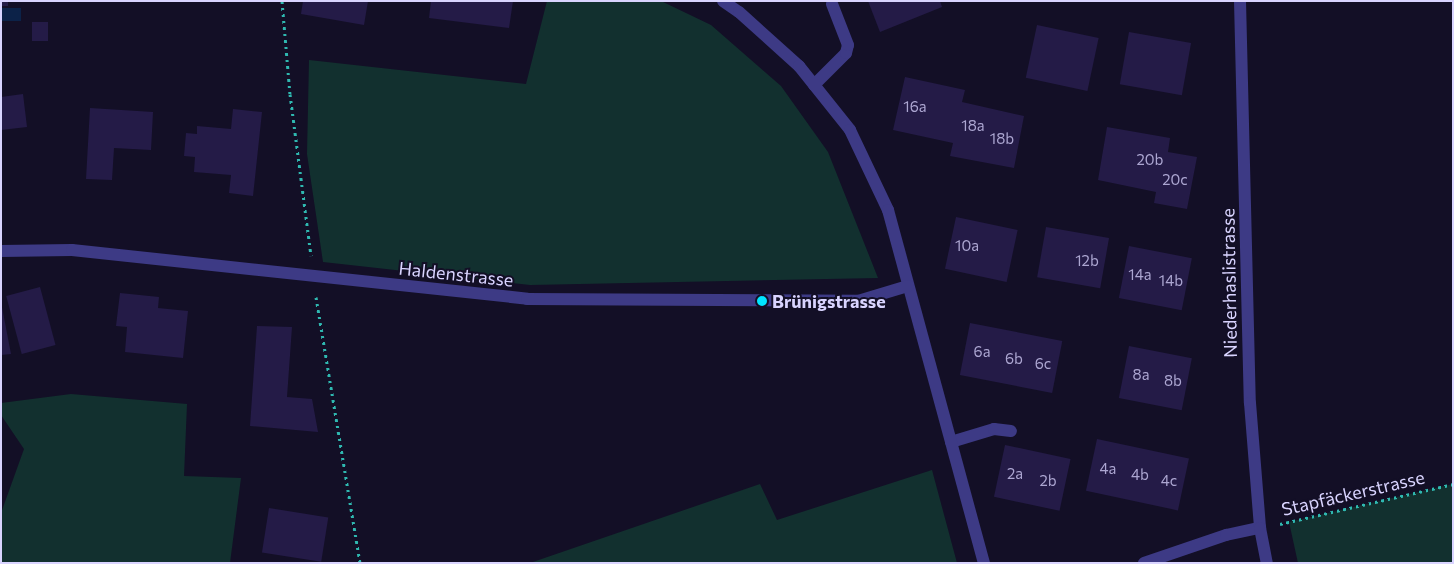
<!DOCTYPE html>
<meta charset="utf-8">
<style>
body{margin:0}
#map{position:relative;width:1454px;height:564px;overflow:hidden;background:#130f26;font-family:Commissioner,sans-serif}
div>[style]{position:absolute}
.green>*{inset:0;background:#12302f}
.water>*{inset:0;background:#0c2248;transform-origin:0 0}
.building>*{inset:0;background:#241b47;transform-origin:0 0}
.path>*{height:3px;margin-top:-1.5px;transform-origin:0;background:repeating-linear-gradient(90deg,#2fb8b0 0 2.5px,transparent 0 6.5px)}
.service>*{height:12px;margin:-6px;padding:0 6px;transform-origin:6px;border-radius:6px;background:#3d3a85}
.minor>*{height:12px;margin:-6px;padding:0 6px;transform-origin:6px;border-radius:6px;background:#3d3a85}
.tertiary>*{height:12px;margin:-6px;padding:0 6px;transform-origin:6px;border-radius:6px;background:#3d3a85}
.dots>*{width:14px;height:14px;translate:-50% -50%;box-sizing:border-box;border:2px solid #130f26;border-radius:50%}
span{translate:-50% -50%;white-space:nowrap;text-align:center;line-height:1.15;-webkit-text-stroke:4px #130f26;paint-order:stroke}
.number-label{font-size:15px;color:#aca6d1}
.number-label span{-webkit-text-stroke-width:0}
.street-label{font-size:18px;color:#d9d4ff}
.poi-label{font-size:18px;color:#d9d4ff;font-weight:700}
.left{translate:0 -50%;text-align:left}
.frame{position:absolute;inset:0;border:2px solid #d9d4ff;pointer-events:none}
</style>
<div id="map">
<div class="green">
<div style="clip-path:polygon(547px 1px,661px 1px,711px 25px,781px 86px,828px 152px,878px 278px,530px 285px,323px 262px,307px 154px,309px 60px,526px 84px)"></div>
<div style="clip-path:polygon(71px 394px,187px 404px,184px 476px,241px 478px,230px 563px,1px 563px,1px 513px,24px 449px,1px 415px,1px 403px)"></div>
<div style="clip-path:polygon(932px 470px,957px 563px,530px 563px,760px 484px,777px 520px)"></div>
<div style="clip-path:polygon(1453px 484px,1453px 563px,1298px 563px,1289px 522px)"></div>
</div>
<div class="water">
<div style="left:1px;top:8px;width:20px;height:13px"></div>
</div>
<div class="building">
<div style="left:1px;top:1px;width:7px;height:5px"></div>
<div style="clip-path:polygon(303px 1px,368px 1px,364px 25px,301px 14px)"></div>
<div style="clip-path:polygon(431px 1px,513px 1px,509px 28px,429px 18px)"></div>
<div style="clip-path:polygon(868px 1px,940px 1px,942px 7px,880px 32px)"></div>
<div style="left:32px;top:22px;width:16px;height:19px"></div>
<div style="left:1037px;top:25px;width:63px;height:54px;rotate:12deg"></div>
<div style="left:1129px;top:32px;width:63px;height:53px;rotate:10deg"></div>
<div style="clip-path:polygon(905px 77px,965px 90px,962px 102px,1024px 116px,1014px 168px,950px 156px,953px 143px,893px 130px)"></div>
<div style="clip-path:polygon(23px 94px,27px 127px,1px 130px,1px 97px)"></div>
<div style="clip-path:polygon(90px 108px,153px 112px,151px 150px,114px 148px,112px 180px,86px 179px)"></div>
<div style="clip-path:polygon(233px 109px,262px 112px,253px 196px,229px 193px,231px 175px,194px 172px,195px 157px,184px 156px,186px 133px,197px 134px,197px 126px,231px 129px)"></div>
<div style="clip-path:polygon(1107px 127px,1170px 138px,1168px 152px,1197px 157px,1187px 209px,1154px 203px,1156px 192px,1098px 180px)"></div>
<div style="left:956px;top:217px;width:63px;height:53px;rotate:12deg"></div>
<div style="left:1046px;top:227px;width:64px;height:51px;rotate:10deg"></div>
<div style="left:1129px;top:246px;width:64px;height:53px;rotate:11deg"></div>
<div style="left:40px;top:287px;width:60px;height:35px;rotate:75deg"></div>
<div style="clip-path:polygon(120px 293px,159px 297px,158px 308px,188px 311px,183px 358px,125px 352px,127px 327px,116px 326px)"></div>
<div style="clip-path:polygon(1px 302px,11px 354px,1px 355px)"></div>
<div style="left:970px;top:323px;width:94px;height:53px;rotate:11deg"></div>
<div style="clip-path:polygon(257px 326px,292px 327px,287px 397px,312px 399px,318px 432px,250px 426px)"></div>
<div style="left:1129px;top:346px;width:64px;height:53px;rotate:11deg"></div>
<div style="left:1097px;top:439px;width:94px;height:53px;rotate:12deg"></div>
<div style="left:1005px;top:445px;width:67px;height:53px;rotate:12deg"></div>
<div style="left:269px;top:508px;width:60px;height:45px;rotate:9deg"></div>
</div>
<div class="path">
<div style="left:282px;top:1px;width:93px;rotate:85.1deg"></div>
<div style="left:290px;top:94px;width:163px;rotate:82.6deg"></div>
<div style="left:316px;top:297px;width:270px;rotate:80.6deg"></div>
<div style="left:1280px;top:524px;width:178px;rotate:-13deg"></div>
</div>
<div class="service">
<div style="left:814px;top:85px;width:45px;rotate:-45deg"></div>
<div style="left:846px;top:53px;width:8px;rotate:-76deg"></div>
<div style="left:848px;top:45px;width:44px;rotate:-111.3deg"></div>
<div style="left:951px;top:442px;width:45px;rotate:-16.8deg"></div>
<div style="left:994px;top:429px;width:17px;rotate:7deg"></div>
</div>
<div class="minor">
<div style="left:723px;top:1px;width:19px;rotate:35deg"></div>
<div style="left:739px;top:12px;width:81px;rotate:42deg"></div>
<div style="left:799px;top:66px;width:82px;rotate:51.4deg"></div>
<div style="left:850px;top:130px;width:89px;rotate:64.6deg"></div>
<div style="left:888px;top:210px;width:366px;rotate:74.8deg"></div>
<div style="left:1px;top:251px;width:71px;rotate:-0.8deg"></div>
<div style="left:72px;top:250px;width:458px;rotate:6.1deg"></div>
<div style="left:527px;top:299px;width:331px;rotate:0.3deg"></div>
<div style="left:858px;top:301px;width:52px;rotate:-16.7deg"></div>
<div style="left:1144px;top:563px;width:87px;rotate:-18.9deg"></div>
<div style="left:1226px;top:535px;width:35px;rotate:-12deg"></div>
</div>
<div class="tertiary">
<div style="left:1240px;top:1px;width:402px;rotate:88.6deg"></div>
<div style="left:1250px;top:403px;width:125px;rotate:85.4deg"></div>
<div style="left:1260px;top:528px;width:36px;rotate:79deg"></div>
</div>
<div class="dots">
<div style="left:762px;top:301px;background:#00e5ff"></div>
</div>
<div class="number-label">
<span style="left:915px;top:107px">16a</span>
<span style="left:973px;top:126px">18a</span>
<span style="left:1002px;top:139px">18b</span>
<span style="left:1150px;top:160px">20b</span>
<span style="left:1175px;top:180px">20c</span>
<span style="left:967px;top:246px">10a</span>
<span style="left:1087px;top:261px">12b</span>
<span style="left:1140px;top:275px">14a</span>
<span style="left:1171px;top:281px">14b</span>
<span style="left:982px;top:352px">6a</span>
<span style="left:1014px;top:359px">6b</span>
<span style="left:1043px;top:364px">6c</span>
<span style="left:1141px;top:375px">8a</span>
<span style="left:1173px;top:381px">8b</span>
<span style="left:1108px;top:469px">4a</span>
<span style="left:1015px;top:474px">2a</span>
<span style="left:1140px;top:475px">4b</span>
<span style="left:1048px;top:481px">2b</span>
<span style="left:1169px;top:481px">4c</span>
</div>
<div class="street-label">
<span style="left:456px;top:274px;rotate:6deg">Haldenstrasse</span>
<span style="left:1229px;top:283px;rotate:-91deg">Niederhaslistrasse</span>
<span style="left:1353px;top:493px;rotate:-13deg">Stapfäckerstrasse</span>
</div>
<div class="poi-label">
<span class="left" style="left:772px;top:301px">Brünigstrasse</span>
</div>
<div class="frame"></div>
</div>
